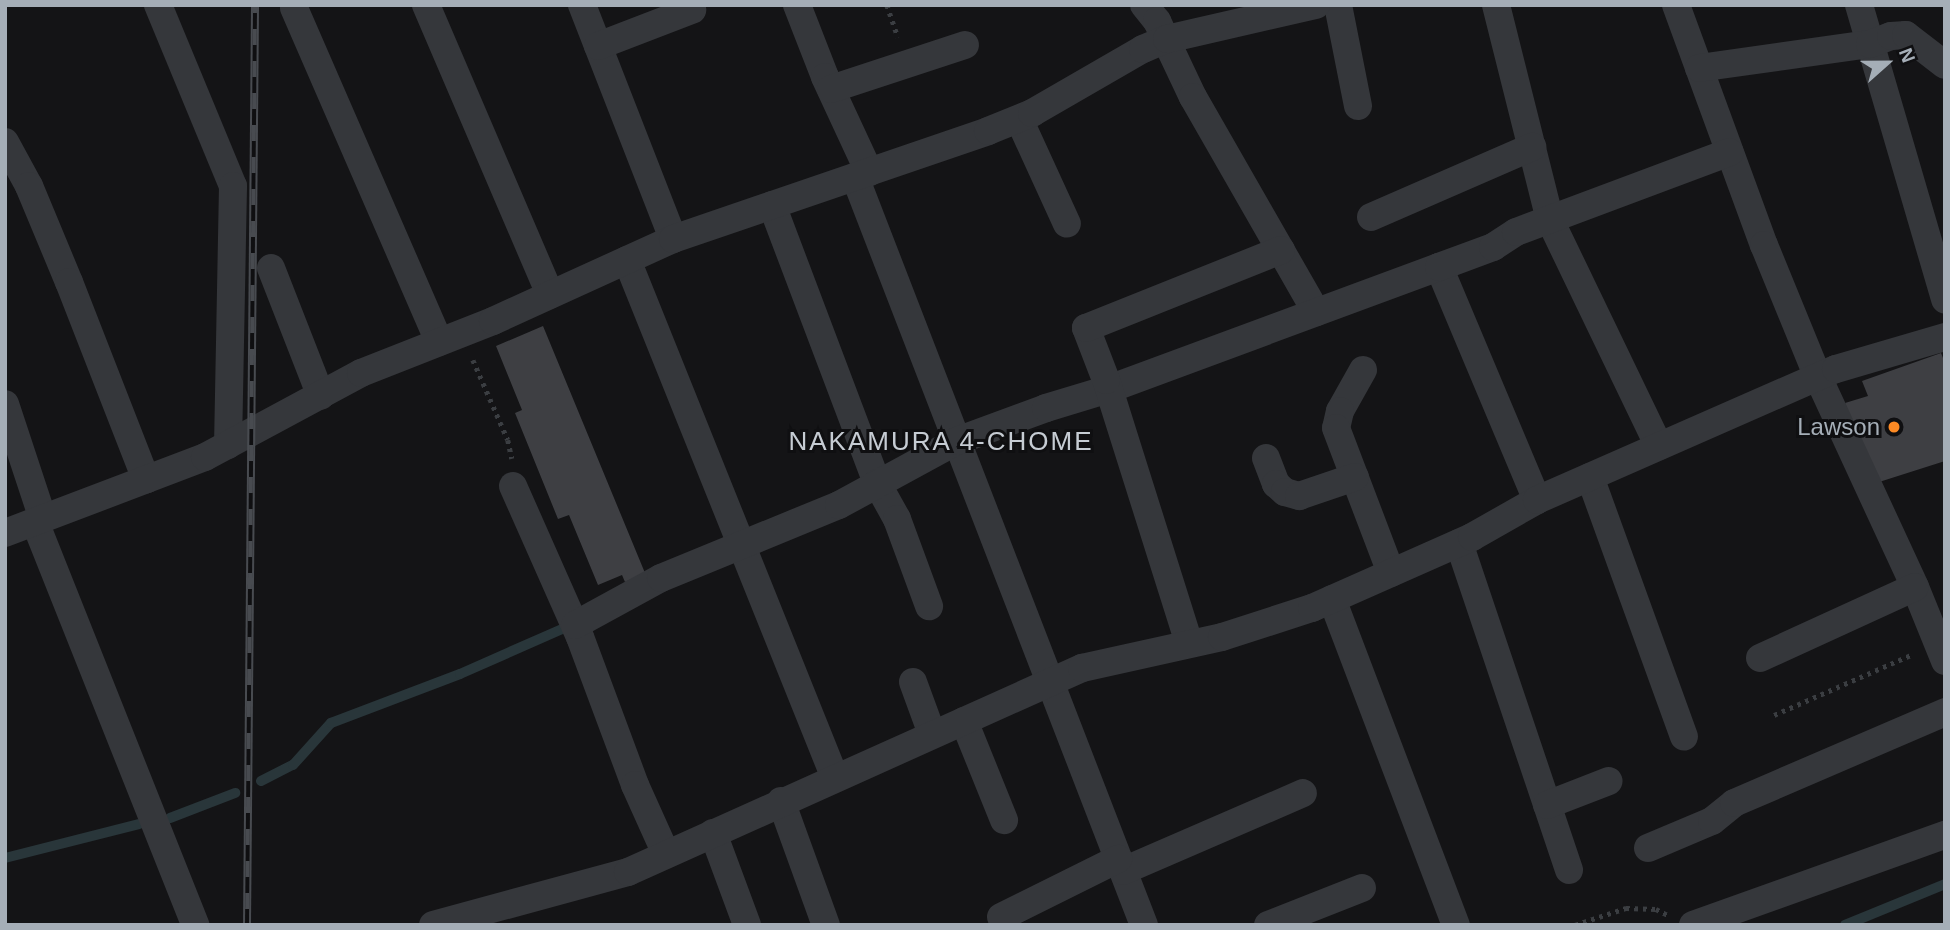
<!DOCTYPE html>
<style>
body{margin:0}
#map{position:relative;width:1950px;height:930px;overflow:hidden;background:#141416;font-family:Helvetica,sans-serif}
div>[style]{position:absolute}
.stream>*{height:10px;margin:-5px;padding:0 5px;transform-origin:5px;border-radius:5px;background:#29363a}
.building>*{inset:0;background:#3e3f43}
.path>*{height:4.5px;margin-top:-2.25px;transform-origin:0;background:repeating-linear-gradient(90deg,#3b3e42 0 3.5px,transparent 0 8.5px)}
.minor>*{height:28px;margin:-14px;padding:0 14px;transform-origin:14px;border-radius:14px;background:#35373b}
.rail>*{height:8px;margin-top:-4px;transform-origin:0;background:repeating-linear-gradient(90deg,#0f0f11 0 16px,#484b50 0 32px);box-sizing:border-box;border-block:2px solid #484b50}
.dots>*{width:19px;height:19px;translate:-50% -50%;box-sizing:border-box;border:4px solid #0f0f11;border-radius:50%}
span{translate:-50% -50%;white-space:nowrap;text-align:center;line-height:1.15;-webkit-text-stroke:6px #0f0f11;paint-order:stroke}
.poi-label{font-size:24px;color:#a5aeb7}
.right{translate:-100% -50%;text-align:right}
.neighbourhood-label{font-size:26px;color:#c6ccd3;letter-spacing:2px}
.frame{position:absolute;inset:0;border:7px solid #a5aeb7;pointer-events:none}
.north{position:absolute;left:1852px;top:28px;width:70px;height:70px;-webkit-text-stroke:5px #0f0f11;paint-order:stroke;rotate:69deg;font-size:19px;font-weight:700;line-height:28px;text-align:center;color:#a5aeb7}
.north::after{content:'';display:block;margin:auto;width:24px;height:32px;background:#a5aeb7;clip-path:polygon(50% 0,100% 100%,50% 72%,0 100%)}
</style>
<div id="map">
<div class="stream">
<div style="left:261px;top:781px;width:36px;rotate:-27deg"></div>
<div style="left:293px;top:765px;width:57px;rotate:-47.9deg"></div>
<div style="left:331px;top:723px;width:138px;rotate:-20.8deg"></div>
<div style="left:460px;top:674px;width:111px;rotate:-23.8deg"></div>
<div style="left:170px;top:818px;width:70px;rotate:-21deg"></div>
<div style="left:5px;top:858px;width:138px;rotate:-14.2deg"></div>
<div style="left:1845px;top:925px;width:108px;rotate:-22.3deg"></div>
</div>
<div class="building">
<div style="clip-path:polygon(543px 326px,645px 573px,625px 582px,622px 575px,598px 585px,569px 515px,558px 519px,515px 413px,522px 410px,496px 346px)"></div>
<div style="clip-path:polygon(1941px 353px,1945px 363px,1945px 461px,1876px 483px,1845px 403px,1868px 396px,1862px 381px)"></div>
</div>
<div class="path">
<div style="left:887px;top:5px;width:34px;rotate:71deg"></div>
<div style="left:473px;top:360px;width:87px;rotate:66.4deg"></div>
<div style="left:508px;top:440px;width:19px;rotate:78deg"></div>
<div style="left:1774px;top:715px;width:150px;rotate:-23.7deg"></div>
<div style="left:1575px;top:925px;width:54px;rotate:-18.4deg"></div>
<div style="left:1626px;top:908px;width:30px;rotate:2deg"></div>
<div style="left:1656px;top:909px;width:13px;rotate:27deg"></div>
</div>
<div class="minor">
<div style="left:158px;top:5px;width:196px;rotate:67.5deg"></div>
<div style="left:233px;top:186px;width:259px;rotate:91.1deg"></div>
<div style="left:426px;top:5px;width:315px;rotate:66.8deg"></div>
<div style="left:582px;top:5px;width:251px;rotate:68.7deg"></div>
<div style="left:797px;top:5px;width:77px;rotate:68.7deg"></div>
<div style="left:825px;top:77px;width:105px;rotate:65.1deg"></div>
<div style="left:1144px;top:5px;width:21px;rotate:51deg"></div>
<div style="left:1157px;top:21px;width:84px;rotate:64.7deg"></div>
<div style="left:1193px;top:97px;width:248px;rotate:60.2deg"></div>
<div style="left:1338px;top:5px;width:103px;rotate:78.8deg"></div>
<div style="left:1496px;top:5px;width:222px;rotate:75.9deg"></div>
<div style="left:1550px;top:220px;width:251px;rotate:64.3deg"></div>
<div style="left:1676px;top:5px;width:256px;rotate:69.9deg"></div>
<div style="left:1764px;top:245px;width:143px;rotate:67.8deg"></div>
<div style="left:1818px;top:377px;width:231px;rotate:65.2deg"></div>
<div style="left:1915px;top:587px;width:80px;rotate:67.9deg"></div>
<div style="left:1859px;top:5px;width:307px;rotate:73.7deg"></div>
<div style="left:294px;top:8px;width:364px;rotate:66.5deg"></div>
<div style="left:598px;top:46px;width:101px;rotate:-21deg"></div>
<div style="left:1699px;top:68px;width:173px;rotate:-8deg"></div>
<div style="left:1870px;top:44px;width:22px;rotate:-21deg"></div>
<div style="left:1891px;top:36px;width:15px;rotate:-4deg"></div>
<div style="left:1906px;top:35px;width:49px;rotate:37.6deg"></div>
<div style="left:831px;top:89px;width:141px;rotate:-18.2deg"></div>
<div style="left:1019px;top:119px;width:115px;rotate:65.4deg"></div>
<div style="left:5px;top:142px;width:50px;rotate:61.4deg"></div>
<div style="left:29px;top:186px;width:104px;rotate:67.4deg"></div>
<div style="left:69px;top:282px;width:212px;rotate:68.7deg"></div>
<div style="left:855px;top:177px;width:802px;rotate:68.88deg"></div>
<div style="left:772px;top:205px;width:297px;rotate:69.3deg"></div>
<div style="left:877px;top:483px;width:41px;rotate:60.9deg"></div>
<div style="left:897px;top:519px;width:93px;rotate:69.8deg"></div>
<div style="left:1371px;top:217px;width:176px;rotate:-23.5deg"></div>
<div style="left:627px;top:260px;width:558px;rotate:68.12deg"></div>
<div style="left:1439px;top:267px;width:253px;rotate:67.2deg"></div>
<div style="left:271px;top:268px;width:137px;rotate:68.7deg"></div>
<div style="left:1363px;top:370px;width:47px;rotate:119.3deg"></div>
<div style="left:1340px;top:411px;width:17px;rotate:103deg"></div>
<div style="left:1336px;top:428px;width:155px;rotate:69.2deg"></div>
<div style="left:5px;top:404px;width:121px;rotate:71.7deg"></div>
<div style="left:1266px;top:458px;width:28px;rotate:69deg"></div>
<div style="left:1276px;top:484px;width:12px;rotate:42deg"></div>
<div style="left:1285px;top:492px;width:15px;rotate:16deg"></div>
<div style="left:1299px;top:496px;width:59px;rotate:-18.7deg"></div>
<div style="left:1590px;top:477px;width:276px;rotate:70.1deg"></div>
<div style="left:513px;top:486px;width:165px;rotate:66.1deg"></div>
<div style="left:580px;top:637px;width:158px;rotate:69.6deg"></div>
<div style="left:635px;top:785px;width:76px;rotate:65.8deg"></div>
<div style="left:35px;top:522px;width:434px;rotate:68.3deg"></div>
<div style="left:5px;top:533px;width:214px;rotate:-20.8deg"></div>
<div style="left:205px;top:457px;width:177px;rotate:-28.3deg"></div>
<div style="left:361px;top:373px;width:142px;rotate:-21.5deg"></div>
<div style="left:493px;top:321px;width:198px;rotate:-24.5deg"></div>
<div style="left:673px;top:239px;width:333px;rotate:-18.9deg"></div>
<div style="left:988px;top:131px;width:48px;rotate:-22.2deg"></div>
<div style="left:1032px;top:113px;width:128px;rotate:-30deg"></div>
<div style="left:1143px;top:49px;width:26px;rotate:-23deg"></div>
<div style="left:1167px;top:39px;width:153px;rotate:-12.9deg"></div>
<div style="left:1459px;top:543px;width:345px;rotate:71.4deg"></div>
<div style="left:1332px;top:599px;width:349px;rotate:69.2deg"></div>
<div style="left:575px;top:625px;width:98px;rotate:-28.7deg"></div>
<div style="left:661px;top:578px;width:192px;rotate:-22.3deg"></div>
<div style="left:839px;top:505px;width:134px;rotate:-28.5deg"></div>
<div style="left:957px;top:441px;width:95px;rotate:-20.3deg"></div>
<div style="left:1046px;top:408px;width:66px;rotate:-16.8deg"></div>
<div style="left:1109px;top:389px;width:352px;rotate:-20.3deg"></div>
<div style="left:1439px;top:267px;width:58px;rotate:-20.3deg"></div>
<div style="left:1493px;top:247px;width:27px;rotate:-33deg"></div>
<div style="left:1516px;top:232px;width:228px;rotate:-20.5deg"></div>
<div style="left:1189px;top:643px;width:276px;rotate:-107.5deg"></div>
<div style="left:1106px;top:380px;width:56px;rotate:-111deg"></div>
<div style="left:1086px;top:328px;width:210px;rotate:-21.8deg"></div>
<div style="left:1760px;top:658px;width:170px;rotate:-24.6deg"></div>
<div style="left:913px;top:682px;width:55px;rotate:69.9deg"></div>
<div style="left:964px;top:721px;width:107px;rotate:68deg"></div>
<div style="left:781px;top:801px;width:132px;rotate:70.1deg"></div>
<div style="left:1547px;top:805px;width:66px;rotate:-21.2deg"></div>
<div style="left:713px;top:833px;width:98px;rotate:69.7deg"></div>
<div style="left:1648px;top:848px;width:69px;rotate:-22.9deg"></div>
<div style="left:1712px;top:821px;width:28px;rotate:-39deg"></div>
<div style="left:1734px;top:803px;width:230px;rotate:-23.3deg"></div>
<div style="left:1123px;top:871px;width:196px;rotate:-23.4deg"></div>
<div style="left:1001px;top:917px;width:131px;rotate:-26.4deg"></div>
<div style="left:433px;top:925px;width:202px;rotate:-15.2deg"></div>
<div style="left:628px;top:872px;width:498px;rotate:-24.2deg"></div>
<div style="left:1082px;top:668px;width:143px;rotate:-12.5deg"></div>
<div style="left:1222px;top:637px;width:95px;rotate:-17.9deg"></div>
<div style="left:1312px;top:608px;width:175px;rotate:-23.9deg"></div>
<div style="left:1472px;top:537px;width:75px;rotate:-29.6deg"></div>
<div style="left:1537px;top:500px;width:326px;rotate:-23.7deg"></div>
<div style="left:1836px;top:369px;width:114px;rotate:-16.4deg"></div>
<div style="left:1268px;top:925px;width:101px;rotate:-21.5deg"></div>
<div style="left:1693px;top:925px;width:268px;rotate:-19.7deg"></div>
</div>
<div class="rail">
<div style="left:247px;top:925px;width:920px;rotate:-89.5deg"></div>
</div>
<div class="dots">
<div style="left:1894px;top:427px;background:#fd8a24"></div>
</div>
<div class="poi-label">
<span class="right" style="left:1880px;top:427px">Lawson</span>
</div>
<div class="neighbourhood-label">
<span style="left:941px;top:442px">NAKAMURA 4-CHOME</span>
</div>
<div class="frame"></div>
<div class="north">N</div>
</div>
